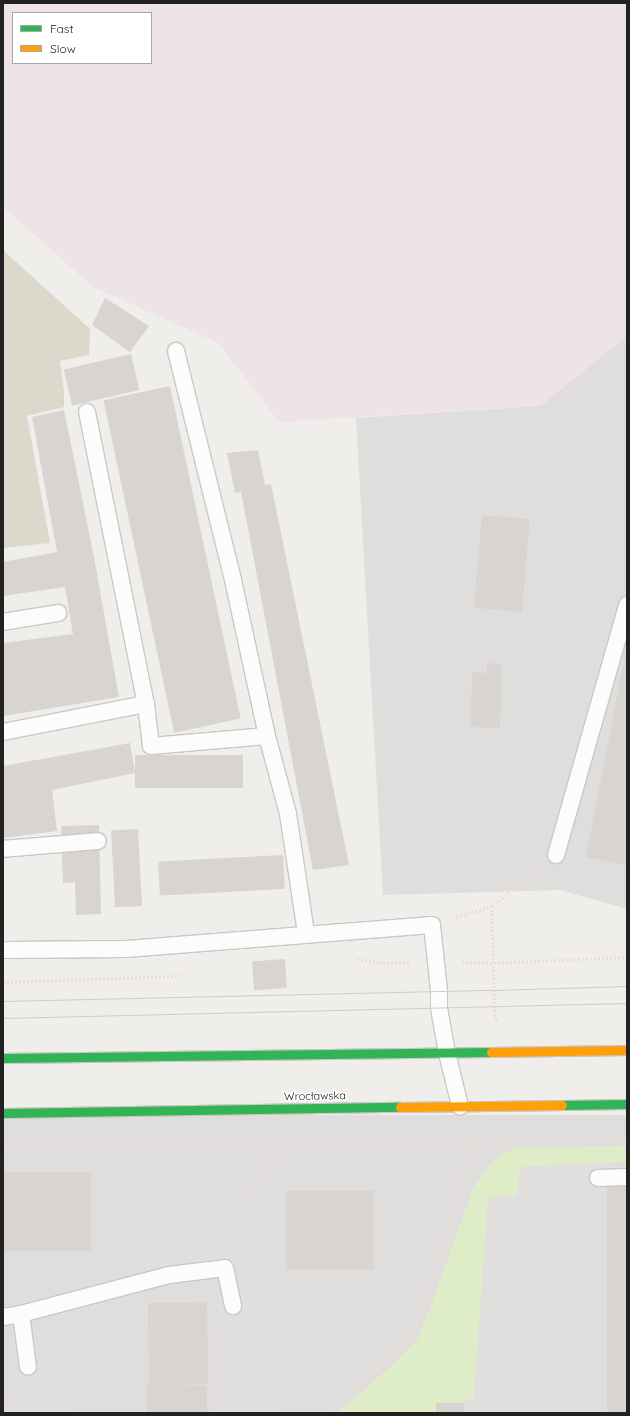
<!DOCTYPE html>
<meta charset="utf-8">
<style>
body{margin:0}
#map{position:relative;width:630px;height:1416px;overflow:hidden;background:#f0eeea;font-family:Quicksand,sans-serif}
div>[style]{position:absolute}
.residential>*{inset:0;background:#dfdedc;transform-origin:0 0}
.industrial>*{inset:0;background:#ede3e9}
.construction>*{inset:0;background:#dad9cc}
.grass>*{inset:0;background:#deedc8}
.parking>*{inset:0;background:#e0dfde}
.building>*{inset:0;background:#d7d4d1;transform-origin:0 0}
.path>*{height:2.5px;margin-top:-1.25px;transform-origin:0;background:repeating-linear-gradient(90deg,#eddcdb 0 2px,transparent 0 4px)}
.roads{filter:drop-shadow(1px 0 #c9c8c6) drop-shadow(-1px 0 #c9c8c6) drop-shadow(0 1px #c9c8c6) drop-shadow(0 -1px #c9c8c6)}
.lane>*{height:16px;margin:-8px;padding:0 8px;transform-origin:8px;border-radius:8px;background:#fdfcfc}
.fast>*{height:9px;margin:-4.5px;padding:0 4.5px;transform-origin:4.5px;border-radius:4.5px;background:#30b455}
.slow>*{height:9px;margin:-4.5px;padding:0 4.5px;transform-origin:4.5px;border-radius:4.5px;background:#ff9f0a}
.tram>*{height:1px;margin:-0.5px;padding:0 0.5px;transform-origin:0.5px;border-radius:0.5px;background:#cccccb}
span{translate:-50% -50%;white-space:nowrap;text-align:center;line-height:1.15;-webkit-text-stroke:3px #fff;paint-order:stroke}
.street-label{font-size:11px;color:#222}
.frame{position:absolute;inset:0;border:4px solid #222;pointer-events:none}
.legend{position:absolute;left:12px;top:12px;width:140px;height:52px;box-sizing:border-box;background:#fff;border:1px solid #a7a7a7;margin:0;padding:5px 7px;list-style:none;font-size:12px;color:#222}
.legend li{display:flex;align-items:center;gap:8px;height:20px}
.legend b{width:20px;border:1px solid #a7a7a7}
</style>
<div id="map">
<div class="residential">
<div style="clip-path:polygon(627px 336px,627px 909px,560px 890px,383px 895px,356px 418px,540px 406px)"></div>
<div style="left:627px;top:1115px;width:298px;height:624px;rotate:90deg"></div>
</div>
<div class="industrial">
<div style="clip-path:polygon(evenodd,3px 3px,627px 3px,627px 336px,540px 406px,279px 422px,218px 343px,93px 287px,3px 207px,3px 3px,13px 13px,151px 13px,151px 63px,13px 63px,13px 13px)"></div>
</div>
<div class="construction">
<div style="clip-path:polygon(3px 250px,90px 329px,89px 355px,60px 361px,64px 392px,64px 407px,27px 416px,50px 543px,3px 548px)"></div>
</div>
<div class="grass">
<div style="clip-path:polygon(627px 1146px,627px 1162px,520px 1167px,517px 1195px,488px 1198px,474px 1398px,464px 1403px,436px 1403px,436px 1413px,337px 1413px,395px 1363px,417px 1340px,436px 1293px,473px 1188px,487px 1167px,500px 1154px,517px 1148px)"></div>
</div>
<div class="parking">
<div style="clip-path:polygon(595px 1163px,598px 1178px,599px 1413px,464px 1413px,464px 1403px,474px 1398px,488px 1198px,517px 1195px,520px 1167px)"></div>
<div style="clip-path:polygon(248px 1197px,252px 1227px,232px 1230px,234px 1266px,169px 1275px,145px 1275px,142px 1205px)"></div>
<div style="clip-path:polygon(276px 1301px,276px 1413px,219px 1413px,219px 1302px,233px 1306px)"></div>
<div style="clip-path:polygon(28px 1367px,74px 1380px,75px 1413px,15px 1413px,14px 1372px)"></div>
</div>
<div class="building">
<div style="clip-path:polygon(105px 298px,149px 326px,130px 352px,92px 325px)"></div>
<div style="left:131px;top:354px;width:37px;height:69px;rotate:77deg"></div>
<div style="left:170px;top:386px;width:340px;height:68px;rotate:78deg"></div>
<div style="clip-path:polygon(64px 410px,94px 557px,119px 697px,3px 716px,3px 643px,73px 634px,65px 587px,3px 596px,3px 562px,57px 552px,32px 417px)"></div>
<div style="clip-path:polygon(258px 450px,265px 485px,271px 484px,349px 865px,313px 870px,241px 492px,235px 493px,227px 453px)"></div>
<div style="left:482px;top:515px;width:48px;height:93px;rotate:5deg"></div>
<div style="clip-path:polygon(626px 650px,627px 650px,627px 865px,586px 857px)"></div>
<div style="clip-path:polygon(487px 663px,502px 664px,500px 728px,471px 727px,472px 672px,487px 673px)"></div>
<div style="clip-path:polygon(130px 743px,135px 773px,52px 790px,57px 831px,3px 838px,3px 766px)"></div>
<div style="left:243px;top:755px;width:33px;height:108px;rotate:90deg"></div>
<div style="clip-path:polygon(99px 825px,101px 914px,76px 915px,75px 882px,63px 883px,61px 826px)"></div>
<div style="left:138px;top:829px;width:77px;height:27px;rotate:87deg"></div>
<div style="left:283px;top:855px;width:34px;height:125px;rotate:87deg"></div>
<div style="left:285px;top:959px;width:29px;height:33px;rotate:86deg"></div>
<div style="left:3px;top:1172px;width:88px;height:79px"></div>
<div style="left:627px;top:1182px;width:231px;height:20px;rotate:90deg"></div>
<div style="left:374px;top:1191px;width:79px;height:88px;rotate:90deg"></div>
<div style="clip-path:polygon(207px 1302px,208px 1384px,166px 1385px,207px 1386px,207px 1413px,146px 1413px,147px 1385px,149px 1385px,148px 1303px)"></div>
<div style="left:436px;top:1403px;width:28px;height:10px"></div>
</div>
<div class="path">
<div style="left:492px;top:906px;width:110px;rotate:88.4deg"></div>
<div style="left:495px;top:1016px;width:7px;rotate:63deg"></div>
<div style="left:456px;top:917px;width:38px;rotate:-17deg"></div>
<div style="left:492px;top:906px;width:58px;rotate:-38.7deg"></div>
<div style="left:357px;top:959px;width:26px;rotate:9deg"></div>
<div style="left:383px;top:963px;width:27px;rotate:-2deg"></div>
<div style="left:462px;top:962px;width:32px;rotate:2deg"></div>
<div style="left:494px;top:963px;width:133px;rotate:-2.6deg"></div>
<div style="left:3px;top:982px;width:172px;rotate:-2deg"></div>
<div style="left:175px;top:976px;width:12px;rotate:-20deg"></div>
<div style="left:473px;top:1140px;width:154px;rotate:-0.7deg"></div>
<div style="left:3px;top:1145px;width:470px;rotate:-0.6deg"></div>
<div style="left:473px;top:1140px;width:102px;rotate:105.4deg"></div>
<div style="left:446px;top:1238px;width:103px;rotate:109.3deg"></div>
<div style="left:412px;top:1335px;width:41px;rotate:133deg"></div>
<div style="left:384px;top:1365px;width:75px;rotate:139.9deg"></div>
<div style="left:248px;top:1197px;width:34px;rotate:-62deg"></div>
<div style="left:264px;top:1167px;width:36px;rotate:-44deg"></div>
<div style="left:218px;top:1328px;width:85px;rotate:89.3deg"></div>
<div style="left:210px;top:1357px;width:8px"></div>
<div style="left:12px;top:1387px;width:26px;rotate:90deg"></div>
</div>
<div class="roads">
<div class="lane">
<div style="left:176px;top:351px;width:236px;rotate:76deg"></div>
<div style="left:233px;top:580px;width:160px;rotate:77.7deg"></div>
<div style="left:267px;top:736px;width:81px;rotate:74.9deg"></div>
<div style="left:288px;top:814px;width:120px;rotate:81.4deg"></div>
<div style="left:87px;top:412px;width:298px;rotate:78.6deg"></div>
<div style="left:146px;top:704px;width:42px;rotate:83.2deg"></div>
<div style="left:151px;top:746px;width:116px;rotate:-4.9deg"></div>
<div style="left:3px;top:622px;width:56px;rotate:-9.3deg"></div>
<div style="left:3px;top:732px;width:146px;rotate:-11.1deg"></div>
<div style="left:3px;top:849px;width:95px;rotate:-4.8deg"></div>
<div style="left:556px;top:855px;width:260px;rotate:-74.1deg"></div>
<div style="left:3px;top:950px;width:123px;rotate:-0.5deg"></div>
<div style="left:126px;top:949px;width:307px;rotate:-4.5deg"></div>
<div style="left:432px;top:925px;width:66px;rotate:83.9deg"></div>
<div style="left:439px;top:991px;width:17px;rotate:90deg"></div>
<div style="left:439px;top:1008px;width:46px;rotate:79.9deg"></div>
<div style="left:447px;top:1053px;width:55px;rotate:76.2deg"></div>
<div style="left:598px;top:1178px;width:29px;rotate:-2deg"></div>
<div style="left:21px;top:1314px;width:53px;rotate:82.5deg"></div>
<div style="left:3px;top:1317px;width:18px;rotate:-9deg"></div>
<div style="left:21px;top:1314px;width:153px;rotate:-14.8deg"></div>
<div style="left:169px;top:1275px;width:56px;rotate:-7.1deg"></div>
<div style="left:225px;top:1268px;width:39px;rotate:78deg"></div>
</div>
<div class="fast">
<div style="left:3px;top:1058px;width:488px;rotate:-0.7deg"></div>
<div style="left:562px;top:1105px;width:65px;rotate:-0.9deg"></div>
<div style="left:3px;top:1113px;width:397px;rotate:-0.9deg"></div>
</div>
<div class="slow">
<div style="left:491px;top:1052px;width:136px;rotate:-0.8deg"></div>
<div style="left:400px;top:1107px;width:162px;rotate:-0.7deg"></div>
</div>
</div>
<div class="tram">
<div style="left:3px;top:1001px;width:492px;rotate:-1.3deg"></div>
<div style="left:495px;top:990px;width:132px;rotate:-1.7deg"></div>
<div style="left:3px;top:1018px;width:624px;rotate:-1.38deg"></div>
</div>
<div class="street-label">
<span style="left:315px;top:1096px;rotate:-1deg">Wrocławska</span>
</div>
<div class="frame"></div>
<ul class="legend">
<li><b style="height:5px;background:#30b455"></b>Fast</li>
<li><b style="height:5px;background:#ff9f0a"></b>Slow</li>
</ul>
</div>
